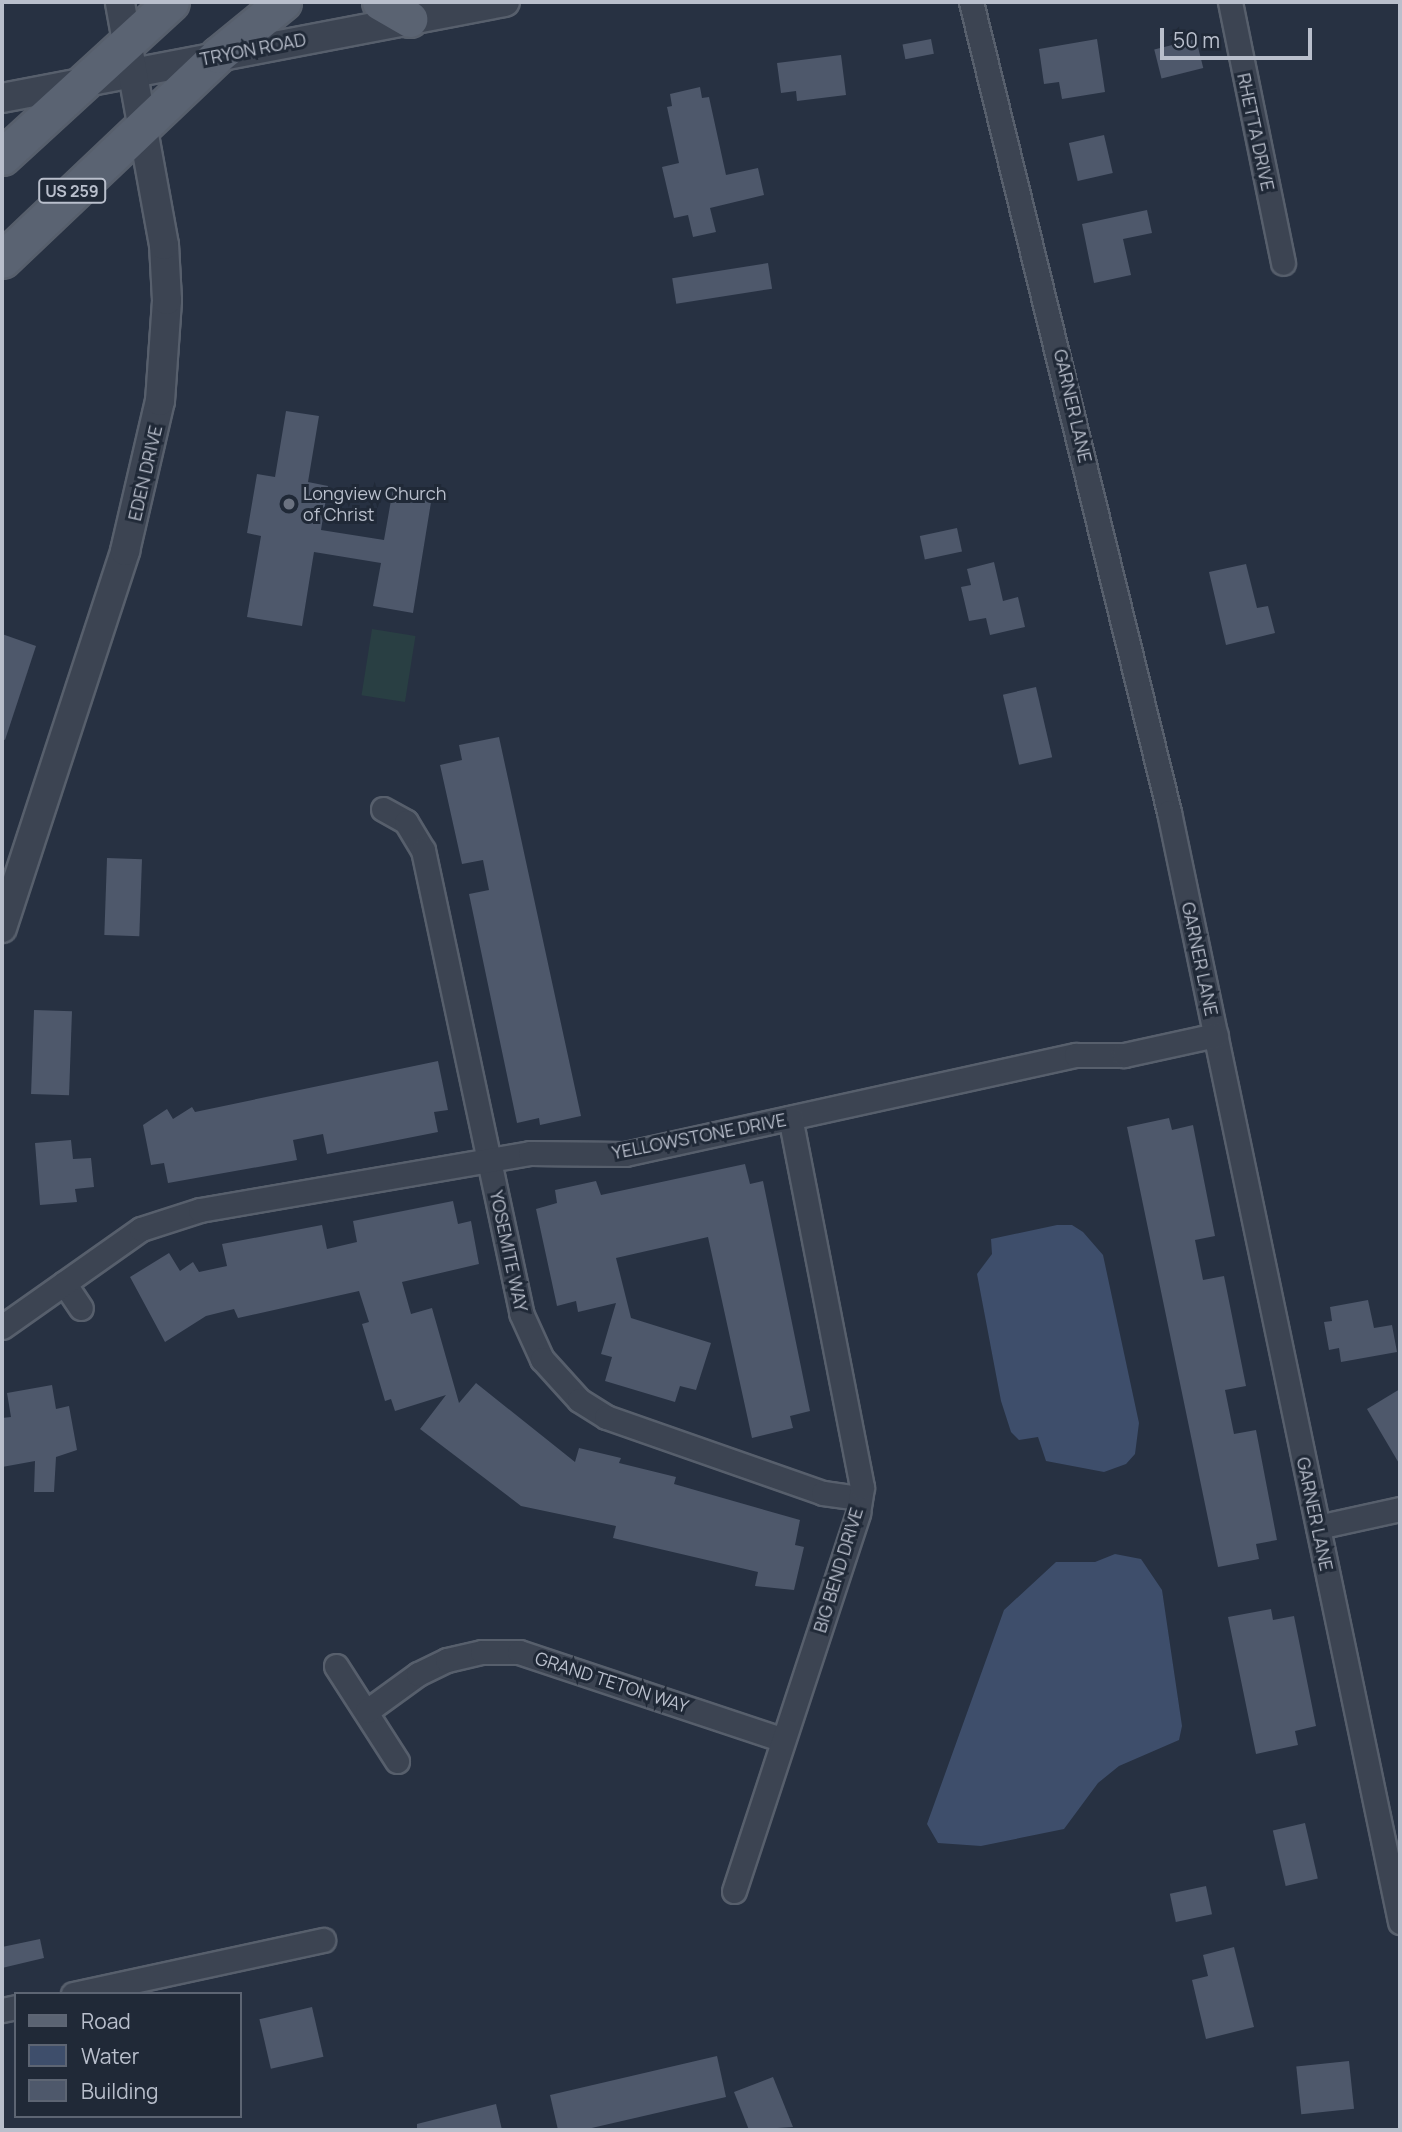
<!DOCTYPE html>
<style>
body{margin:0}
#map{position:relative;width:1402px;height:2132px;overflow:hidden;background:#273142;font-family:Manrope,sans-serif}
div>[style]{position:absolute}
.green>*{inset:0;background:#293f43;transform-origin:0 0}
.water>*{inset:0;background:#3e4e6b}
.building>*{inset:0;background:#4e586b;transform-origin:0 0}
.roads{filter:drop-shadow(2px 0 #575f6c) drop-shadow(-2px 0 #575f6c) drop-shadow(0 2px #575f6c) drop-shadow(0 -2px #575f6c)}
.minor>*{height:23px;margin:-11.5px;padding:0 11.5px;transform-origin:11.5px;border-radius:11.5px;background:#3c4452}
.tertiary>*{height:28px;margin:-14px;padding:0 14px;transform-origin:14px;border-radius:14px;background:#3c4452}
.primary>*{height:35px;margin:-17.5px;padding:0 17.5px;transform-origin:17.5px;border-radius:17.5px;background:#5a6372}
.dots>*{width:19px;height:19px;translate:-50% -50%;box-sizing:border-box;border:4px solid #202937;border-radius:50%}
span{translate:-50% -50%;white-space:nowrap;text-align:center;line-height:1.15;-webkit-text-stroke:6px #202937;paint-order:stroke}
.shield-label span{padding:2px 5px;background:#202937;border:2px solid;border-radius:5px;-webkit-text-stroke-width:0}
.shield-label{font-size:16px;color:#b9bfcc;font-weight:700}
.street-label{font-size:18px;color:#b9bfcc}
.poi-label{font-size:18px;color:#b9bfcc}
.left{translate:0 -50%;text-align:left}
.frame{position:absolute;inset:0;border:4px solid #b9bfcc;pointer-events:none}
.legend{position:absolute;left:14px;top:1992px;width:228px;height:126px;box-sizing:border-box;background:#202937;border:2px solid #5d6573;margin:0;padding:9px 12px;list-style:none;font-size:21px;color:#b9bfcc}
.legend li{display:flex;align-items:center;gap:14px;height:35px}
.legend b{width:35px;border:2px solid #5d6573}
.scale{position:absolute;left:1160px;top:28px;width:152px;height:32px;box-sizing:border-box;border:4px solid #b9bfcc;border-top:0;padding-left:9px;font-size:21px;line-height:24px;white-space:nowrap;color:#b9bfcc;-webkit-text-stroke:5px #202937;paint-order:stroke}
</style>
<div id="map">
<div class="green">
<div style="left:372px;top:629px;width:44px;height:67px;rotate:9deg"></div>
</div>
<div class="water">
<div style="clip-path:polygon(1057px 1225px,1072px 1225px,1083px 1232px,1103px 1255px,1139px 1423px,1135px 1454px,1126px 1464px,1104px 1472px,1046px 1461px,1038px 1437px,1019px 1440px,1011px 1432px,1001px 1401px,977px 1274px,992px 1254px,991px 1239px)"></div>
<div style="clip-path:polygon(1115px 1554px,1141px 1559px,1162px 1590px,1182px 1726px,1179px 1740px,1119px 1766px,1098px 1783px,1064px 1829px,981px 1846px,938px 1843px,927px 1824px,1004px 1610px,1056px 1562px,1095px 1562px)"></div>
</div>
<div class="building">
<div style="left:931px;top:39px;width:15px;height:29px;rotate:79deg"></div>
<div style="clip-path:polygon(1097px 39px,1105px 92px,1062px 99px,1059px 82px,1044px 84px,1039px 49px)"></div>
<div style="left:1196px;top:39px;width:30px;height:43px;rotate:76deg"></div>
<div style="clip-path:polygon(841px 55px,846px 95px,797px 101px,796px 91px,781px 93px,777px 63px)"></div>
<div style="clip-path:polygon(700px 87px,702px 98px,709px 97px,726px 175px,758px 168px,764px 195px,710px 208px,716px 232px,693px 237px,688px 215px,674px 218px,662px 167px,679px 163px,667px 107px,672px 106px,670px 94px)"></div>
<div style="left:1104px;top:135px;width:39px;height:36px;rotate:77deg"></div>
<div style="clip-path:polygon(1147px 210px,1152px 233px,1123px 239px,1131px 275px,1094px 283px,1082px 224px)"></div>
<div style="left:768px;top:263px;width:26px;height:97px;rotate:81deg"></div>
<div style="clip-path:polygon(286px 411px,319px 416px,308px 482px,328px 486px,321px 530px,384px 540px,393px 489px,432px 496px,413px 613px,373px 606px,381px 563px,314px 552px,302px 626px,247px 617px,261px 536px,247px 533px,257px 474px,275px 477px)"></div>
<div style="left:957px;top:528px;width:24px;height:38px;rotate:78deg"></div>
<div style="clip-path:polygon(994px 562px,1003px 601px,1018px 597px,1025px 627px,990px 635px,986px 618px,969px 621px,961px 587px,971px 585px,967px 569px)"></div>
<div style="clip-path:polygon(1246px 564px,1257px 608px,1268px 606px,1275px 633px,1226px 645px,1209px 572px)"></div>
<div style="clip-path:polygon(2px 634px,36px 646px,5px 740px,2px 739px)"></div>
<div style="left:1036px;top:687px;width:72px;height:34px;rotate:77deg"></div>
<div style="clip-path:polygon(499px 737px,581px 1116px,540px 1125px,539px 1118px,517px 1123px,469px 894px,489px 890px,483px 860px,462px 864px,440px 765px,462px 760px,459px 745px)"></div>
<div style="left:107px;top:858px;width:35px;height:77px;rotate:2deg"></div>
<div style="left:34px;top:1010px;width:38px;height:84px;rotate:2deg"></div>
<div style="clip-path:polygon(438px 1061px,448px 1110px,434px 1112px,438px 1132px,327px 1154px,323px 1134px,293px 1140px,297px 1160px,168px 1183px,164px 1163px,151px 1165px,143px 1125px,167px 1109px,173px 1119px,192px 1107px,195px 1112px)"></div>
<div style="clip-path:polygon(1169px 1118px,1172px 1130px,1193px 1125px,1215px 1236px,1195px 1240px,1203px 1280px,1224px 1276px,1246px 1386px,1225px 1390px,1234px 1434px,1256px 1430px,1277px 1540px,1256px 1544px,1259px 1559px,1218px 1567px,1127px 1127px)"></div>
<div style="clip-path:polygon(71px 1140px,73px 1159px,91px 1158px,94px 1187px,75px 1189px,77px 1202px,40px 1205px,35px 1143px)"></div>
<div style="clip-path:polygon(745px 1164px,750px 1184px,763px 1181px,810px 1411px,790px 1416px,793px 1428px,752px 1438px,708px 1237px,616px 1258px,631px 1318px,711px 1343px,696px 1390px,680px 1386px,675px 1402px,605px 1381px,612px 1357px,601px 1354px,616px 1303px,578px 1312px,576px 1301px,557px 1306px,536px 1209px,557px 1203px,555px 1190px,596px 1181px,601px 1195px)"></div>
<div style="clip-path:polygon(453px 1201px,458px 1224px,471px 1221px,479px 1264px,402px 1282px,411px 1314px,432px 1308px,459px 1403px,476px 1383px,575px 1462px,579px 1448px,621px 1458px,619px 1463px,676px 1477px,674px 1484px,800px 1520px,795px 1545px,804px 1547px,794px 1590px,755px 1586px,758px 1572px,613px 1538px,616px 1526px,521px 1506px,420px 1429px,446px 1395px,395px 1411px,391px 1399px,385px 1401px,362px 1324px,369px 1322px,359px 1291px,238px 1318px,234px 1309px,206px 1316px,165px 1342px,130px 1277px,169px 1253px,180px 1271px,193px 1262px,199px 1272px,227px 1266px,222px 1244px,322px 1225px,327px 1249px,357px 1242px,353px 1221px)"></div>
<div style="clip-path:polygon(1368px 1300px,1374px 1328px,1392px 1325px,1397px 1352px,1341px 1362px,1339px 1348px,1329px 1350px,1324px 1322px,1332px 1321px,1330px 1307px)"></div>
<div style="clip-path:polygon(52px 1385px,56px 1409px,69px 1406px,77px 1450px,56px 1457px,54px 1492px,34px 1492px,35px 1461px,2px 1467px,2px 1418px,11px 1417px,7px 1393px)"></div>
<div style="clip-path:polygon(1400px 1389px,1400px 1465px,1367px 1409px)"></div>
<div style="clip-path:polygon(1271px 1609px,1273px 1620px,1294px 1616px,1316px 1726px,1295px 1731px,1298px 1745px,1256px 1754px,1228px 1617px)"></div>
<div style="left:1305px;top:1823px;width:57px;height:33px;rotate:77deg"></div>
<div style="left:1206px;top:1886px;width:29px;height:37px;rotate:78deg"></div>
<div style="clip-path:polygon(40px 1939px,44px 1958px,2px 1968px,2px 1947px)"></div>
<div style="clip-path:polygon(1234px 1947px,1254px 2027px,1206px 2039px,1192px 1980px,1208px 1976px,1203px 1955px)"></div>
<div style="left:312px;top:2007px;width:51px;height:54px;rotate:77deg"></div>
<div style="clip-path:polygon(717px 2056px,726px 2097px,583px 2130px,558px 2130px,550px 2095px)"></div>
<div style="left:1349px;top:2061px;width:48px;height:53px;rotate:84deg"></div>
<div style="clip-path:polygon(773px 2077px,793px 2127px,749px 2130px,734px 2092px)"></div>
<div style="clip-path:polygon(496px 2104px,502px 2130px,417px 2130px,417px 2124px)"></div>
</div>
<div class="roads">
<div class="minor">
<div style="left:971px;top:2px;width:834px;rotate:76.26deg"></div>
<div style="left:1169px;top:812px;width:1134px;rotate:78.24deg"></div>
<div style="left:1230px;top:2px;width:266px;rotate:78.5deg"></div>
<div style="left:383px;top:809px;width:26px;rotate:29deg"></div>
<div style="left:406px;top:822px;width:33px;rotate:59deg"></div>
<div style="left:423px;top:850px;width:473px;rotate:78deg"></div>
<div style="left:521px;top:1313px;width:51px;rotate:65.5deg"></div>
<div style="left:542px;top:1359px;width:55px;rotate:47.9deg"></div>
<div style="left:579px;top:1400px;width:32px;rotate:32deg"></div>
<div style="left:606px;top:1417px;width:230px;rotate:19.3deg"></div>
<div style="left:823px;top:1493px;width:37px;rotate:8deg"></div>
<div style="left:64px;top:1283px;width:30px;rotate:56deg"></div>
<div style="left:2px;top:1327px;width:170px;rotate:-35.2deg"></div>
<div style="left:141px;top:1229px;width:62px;rotate:-17.9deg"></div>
<div style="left:200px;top:1210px;width:335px;rotate:-9.8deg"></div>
<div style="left:530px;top:1153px;width:95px;rotate:0.6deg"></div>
<div style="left:625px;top:1154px;width:462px;rotate:-12.4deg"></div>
<div style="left:1076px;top:1055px;width:48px"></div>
<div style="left:1124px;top:1055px;width:94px;rotate:-12.3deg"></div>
<div style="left:1318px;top:1527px;width:84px;rotate:-12.4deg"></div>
<div style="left:336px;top:1666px;width:113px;rotate:57.3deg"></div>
<div style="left:367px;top:1711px;width:63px;rotate:-36deg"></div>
<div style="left:418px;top:1674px;width:32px;rotate:-26deg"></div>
<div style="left:447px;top:1660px;width:36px;rotate:-13deg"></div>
<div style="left:482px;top:1652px;width:37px"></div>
<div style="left:519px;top:1652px;width:278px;rotate:18.4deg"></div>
<div style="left:734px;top:1891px;width:398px;rotate:-71.8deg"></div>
<div style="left:858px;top:1513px;width:26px;rotate:-81deg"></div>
<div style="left:862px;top:1487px;width:376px;rotate:-101deg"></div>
<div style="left:73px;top:1994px;width:256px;rotate:-12.2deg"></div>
<div style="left:2px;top:2010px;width:14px;rotate:-12deg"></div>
</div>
<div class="tertiary">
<div style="left:2px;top:98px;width:512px;rotate:-10.81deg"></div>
<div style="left:2px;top:928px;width:397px;rotate:-71.9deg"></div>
<div style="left:125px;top:551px;width:154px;rotate:-76.9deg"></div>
<div style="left:160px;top:401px;width:101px;rotate:-86deg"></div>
<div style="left:167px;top:300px;width:55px;rotate:-93.1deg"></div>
<div style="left:164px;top:245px;width:247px;rotate:-100.3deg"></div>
</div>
<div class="primary">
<div style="left:380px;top:2px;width:34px;rotate:30deg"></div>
<div style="left:2px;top:157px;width:229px;rotate:-42.5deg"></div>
<div style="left:2px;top:260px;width:298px;rotate:-43.5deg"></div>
<div style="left:218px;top:55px;width:84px;rotate:-39.2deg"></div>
</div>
</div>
<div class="dots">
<div style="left:289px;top:504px;background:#6b7280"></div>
</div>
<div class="shield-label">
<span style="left:72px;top:191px">US 259</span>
</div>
<div class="street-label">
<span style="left:253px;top:49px;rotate:-11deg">TRYON ROAD</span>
<span style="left:1256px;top:132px;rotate:78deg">RHETTA DRIVE</span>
<span style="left:1073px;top:406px;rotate:77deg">GARNER LANE</span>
<span style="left:145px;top:473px;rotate:-77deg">EDEN DRIVE</span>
<span style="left:1200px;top:959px;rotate:78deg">GARNER LANE</span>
<span style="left:699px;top:1136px;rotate:-11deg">YELLOWSTONE DRIVE</span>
<span style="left:509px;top:1251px;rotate:78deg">YOSEMITE WAY</span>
<span style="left:1315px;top:1514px;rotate:78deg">GARNER LANE</span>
<span style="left:838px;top:1570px;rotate:-73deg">BIG BEND DRIVE</span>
<span style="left:612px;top:1682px;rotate:18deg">GRAND TETON WAY</span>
</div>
<div class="poi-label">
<span class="left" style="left:303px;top:504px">Longview Church<br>of Christ</span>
</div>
<div class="frame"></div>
<ul class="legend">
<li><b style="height:9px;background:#5a6372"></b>Road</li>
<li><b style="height:19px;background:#3e4e6b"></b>Water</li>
<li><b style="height:19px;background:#4e586b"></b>Building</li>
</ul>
<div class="scale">50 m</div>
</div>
